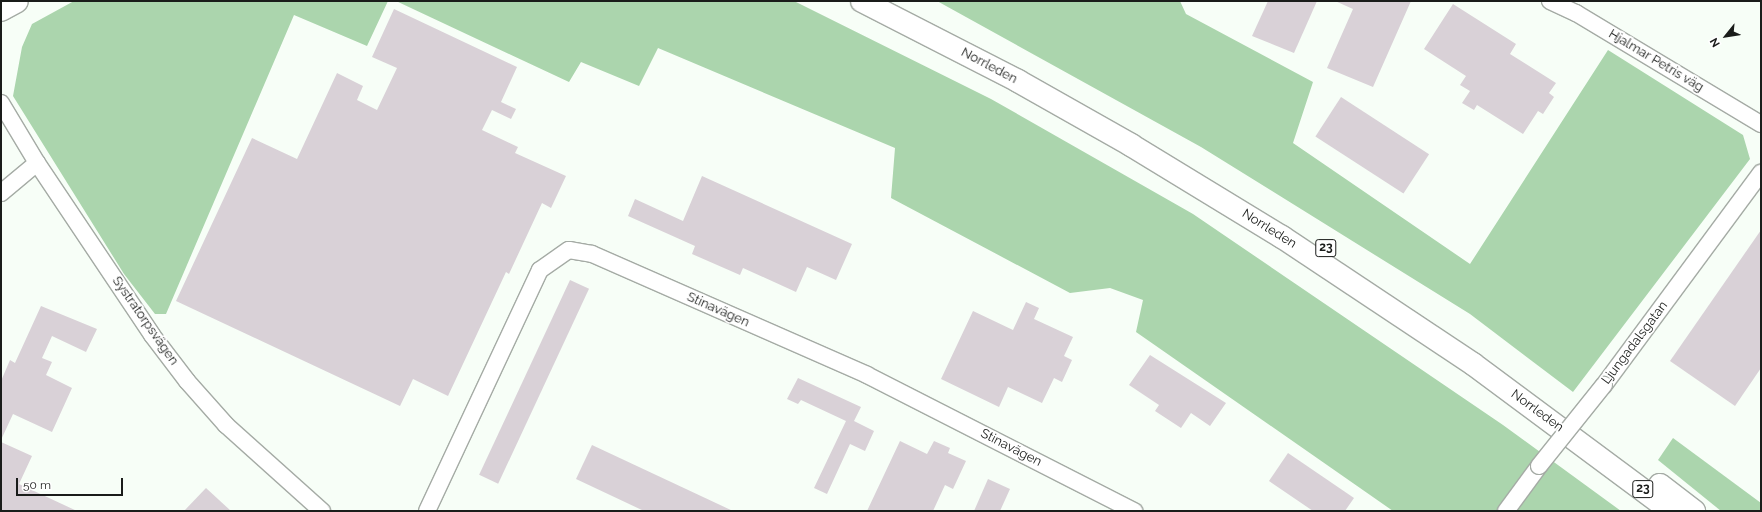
<!DOCTYPE html>
<meta charset="utf-8">
<style>
body{margin:0}
#map{position:relative;width:1762px;height:512px;overflow:hidden;background:#f7fef7;font-family:Raleway,sans-serif}
div>[style]{position:absolute}
.green>*{inset:0;background:#abd5ad}
.building>*{inset:0;background:#d9d1d7;transform-origin:0 0}
.roads{filter:drop-shadow(1px 0 #a5aba5) drop-shadow(-1px 0 #a5aba5) drop-shadow(0 1px #a5aba5) drop-shadow(0 -1px #a5aba5)}
.minor>*{height:16px;margin:-8px;padding:0 8px;transform-origin:8px;border-radius:8px;background:#fff}
.trunk>*{height:22px;margin:-11px;padding:0 11px;transform-origin:11px;border-radius:11px;background:#fff}
.bridges{filter:drop-shadow(1px 0 #a5aba5) drop-shadow(-1px 0 #a5aba5) drop-shadow(0 1px #a5aba5) drop-shadow(0 -1px #a5aba5)}
.minor-bridge>*{height:16px;margin:-8px;padding:0 8px;transform-origin:8px;border-radius:8px;background:#fff}
span{translate:-50% -50%;white-space:nowrap;text-align:center;line-height:1.15;-webkit-text-stroke:3.5px #fff;paint-order:stroke}
.shield-label span{padding:1px 3px;background:#fff;border:1px solid;border-radius:3px;-webkit-text-stroke-width:0}
.shield-label{font-size:12px;color:#1a1c1a;font-weight:700}
.street-label{font-size:13px;color:#1a1c1a}
.frame{position:absolute;inset:0;border:2px solid #1a1c1a;pointer-events:none}
.north{position:absolute;left:1706px;top:16px;width:40px;height:40px;-webkit-text-stroke:3px #fff;paint-order:stroke;rotate:240deg;font-size:11px;font-weight:700;line-height:16px;text-align:center;color:#1a1c1a}
.north::after{content:'';display:block;margin:auto;width:14px;height:18px;background:#1a1c1a;clip-path:polygon(50% 0,100% 100%,50% 72%,0 100%)}
.scale{position:absolute;left:16px;top:478px;width:107px;height:18px;box-sizing:border-box;border:2px solid #1a1c1a;border-top:0;padding-left:5px;font-size:12px;line-height:14px;white-space:nowrap;color:#1a1c1a;-webkit-text-stroke:3px #fff;paint-order:stroke}
</style>
<div id="map">
<div class="green">
<div style="clip-path:polygon(74px 1px,388px 1px,367px 46px,294px 15px,166px 314px,155px 314px,124px 274px,13px 96px,22px 47px,32px 24px)"></div>
<div style="clip-path:polygon(396px 1px,794px 1px,991px 99px,1193px 214px,1503px 425px,1621px 511px,1393px 511px,1136px 332px,1143px 300px,1110px 288px,1070px 293px,891px 198px,895px 148px,658px 48px,639px 86px,581px 62px,569px 82px)"></div>
<div style="clip-path:polygon(937px 1px,1180px 1px,1186px 14px,1313px 82px,1293px 143px,1470px 264px,1608px 50px,1743px 135px,1750px 159px,1573px 392px,1470px 314px,1201px 147px)"></div>
<div style="clip-path:polygon(1673px 438px,1761px 503px,1761px 511px,1721px 511px,1658px 460px)"></div>
</div>
<div class="building">
<div style="clip-path:polygon(1268px 1px,1317px 1px,1294px 53px,1252px 36px)"></div>
<div style="clip-path:polygon(1335px 1px,1411px 1px,1373px 87px,1327px 68px,1353px 9px)"></div>
<div style="clip-path:polygon(1453px 4px,1516px 44px,1510px 54px,1556px 83px,1549px 93px,1554px 97px,1543px 114px,1538px 111px,1523px 134px,1477px 105px,1474px 110px,1462px 103px,1470px 91px,1460px 85px,1466px 76px,1424px 49px)"></div>
<div style="clip-path:polygon(394px 9px,517px 67px,501px 102px,516px 109px,511px 119px,492px 110px,482px 130px,518px 147px,515px 153px,566px 176px,551px 208px,542px 203px,509px 274px,506px 272px,448px 396px,413px 379px,400px 406px,176px 301px,252px 138px,297px 159px,337px 73px,363px 86px,357px 100px,377px 110px,397px 68px,372px 57px)"></div>
<div style="left:1341px;top:97px;width:105px;height:47px;rotate:33deg"></div>
<div style="clip-path:polygon(702px 176px,852px 244px,836px 280px,807px 267px,796px 292px,743px 268px,740px 275px,692px 254px,695px 246px,628px 216px,635px 199px,683px 221px)"></div>
<div style="clip-path:polygon(1761px 230px,1761px 368px,1735px 406px,1670px 361px)"></div>
<div style="left:570px;top:280px;width:21px;height:215px;rotate:25deg"></div>
<div style="clip-path:polygon(1026px 302px,1039px 308px,1034px 319px,1073px 337px,1064px 356px,1072px 360px,1062px 382px,1054px 378px,1042px 403px,1008px 387px,999px 407px,941px 379px,973px 311px,1013px 330px)"></div>
<div style="clip-path:polygon(41px 306px,97px 329px,86px 352px,52px 336px,42px 358px,52px 362px,46px 375px,72px 388px,52px 432px,13px 414px,1px 440px,1px 381px,10px 360px,15px 363px)"></div>
<div style="clip-path:polygon(1150px 355px,1226px 403px,1210px 426px,1191px 413px,1181px 428px,1155px 411px,1159px 405px,1129px 385px)"></div>
<div style="clip-path:polygon(798px 378px,861px 407px,854px 421px,874px 431px,865px 451px,850px 444px,827px 494px,814px 488px,846px 421px,801px 400px,798px 404px,787px 399px)"></div>
<div style="clip-path:polygon(900px 441px,927px 454px,934px 441px,950px 448px,948px 453px,966px 461px,953px 489px,945px 485px,933px 511px,867px 511px)"></div>
<div style="clip-path:polygon(1px 442px,32px 456px,19px 484px,77px 511px,1px 511px)"></div>
<div style="clip-path:polygon(592px 445px,733px 511px,644px 511px,576px 479px)"></div>
<div style="clip-path:polygon(1288px 453px,1354px 498px,1345px 511px,1313px 511px,1269px 481px)"></div>
<div style="clip-path:polygon(988px 479px,1010px 489px,1000px 511px,974px 511px)"></div>
<div style="clip-path:polygon(206px 488px,231px 511px,184px 511px)"></div>
</div>
<div class="roads">
<div class="minor">
<div style="left:1550px;top:1px;width:29px;rotate:25deg"></div>
<div style="left:1576px;top:13px;width:216px;rotate:31deg"></div>
<div style="left:1px;top:103px;width:70px;rotate:59deg"></div>
<div style="left:37px;top:163px;width:207px;rotate:56.2deg"></div>
<div style="left:152px;top:335px;width:58px;rotate:52.7deg"></div>
<div style="left:187px;top:381px;width:59px;rotate:48.4deg"></div>
<div style="left:226px;top:425px;width:129px;rotate:41.9deg"></div>
<div style="left:1px;top:193px;width:47px;rotate:-39.8deg"></div>
<div style="left:1604px;top:385px;width:264px;rotate:-53.5deg"></div>
<div style="left:427px;top:511px;width:266px;rotate:-64.9deg"></div>
<div style="left:540px;top:270px;width:35px;rotate:-35deg"></div>
<div style="left:569px;top:250px;width:23px;rotate:10deg"></div>
<div style="left:592px;top:254px;width:300px;rotate:23.7deg"></div>
<div style="left:867px;top:375px;width:300px;rotate:27deg"></div>
<div style="left:1506px;top:511px;width:56px;rotate:-53.7deg"></div>
</div>
<div class="trunk">
<div style="left:862px;top:1px;width:175px;rotate:27.1deg"></div>
<div style="left:1018px;top:81px;width:130px;rotate:29.5deg"></div>
<div style="left:1131px;top:145px;width:177px;rotate:31.4deg"></div>
<div style="left:1282px;top:237px;width:229px;rotate:33.6deg"></div>
<div style="left:1473px;top:364px;width:247px;rotate:36.6deg"></div>
<div style="left:1px;top:10px;width:18px;rotate:-29deg"></div>
<div style="left:1660px;top:485px;width:43px;rotate:37.4deg"></div>
</div>
</div>
<div class="bridges">
<div class="minor-bridge">
<div style="left:1539px;top:466px;width:104px;rotate:-51.3deg"></div>
</div>
</div>
<div class="shield-label">
<span style="left:1326px;top:248px">23</span>
<span style="left:1643px;top:489px">23</span>
</div>
<div class="street-label">
<span style="left:1656px;top:61px;rotate:31deg">Hjalmar Petris väg</span>
<span style="left:989px;top:66px;rotate:28deg">Norrleden</span>
<span style="left:1269px;top:229px;rotate:32deg">Norrleden</span>
<span style="left:718px;top:310px;rotate:24deg">Stinavägen</span>
<span style="left:145px;top:321px;rotate:55deg">Systratorpsvägen</span>
<span style="left:1635px;top:343px;rotate:-53deg">Ljungadalsgatan</span>
<span style="left:1537px;top:411px;rotate:36deg">Norrleden</span>
<span style="left:1011px;top:448px;rotate:27deg">Stinavägen</span>
</div>
<div class="frame"></div>
<div class="north">N</div>
<div class="scale">50 m</div>
</div>
